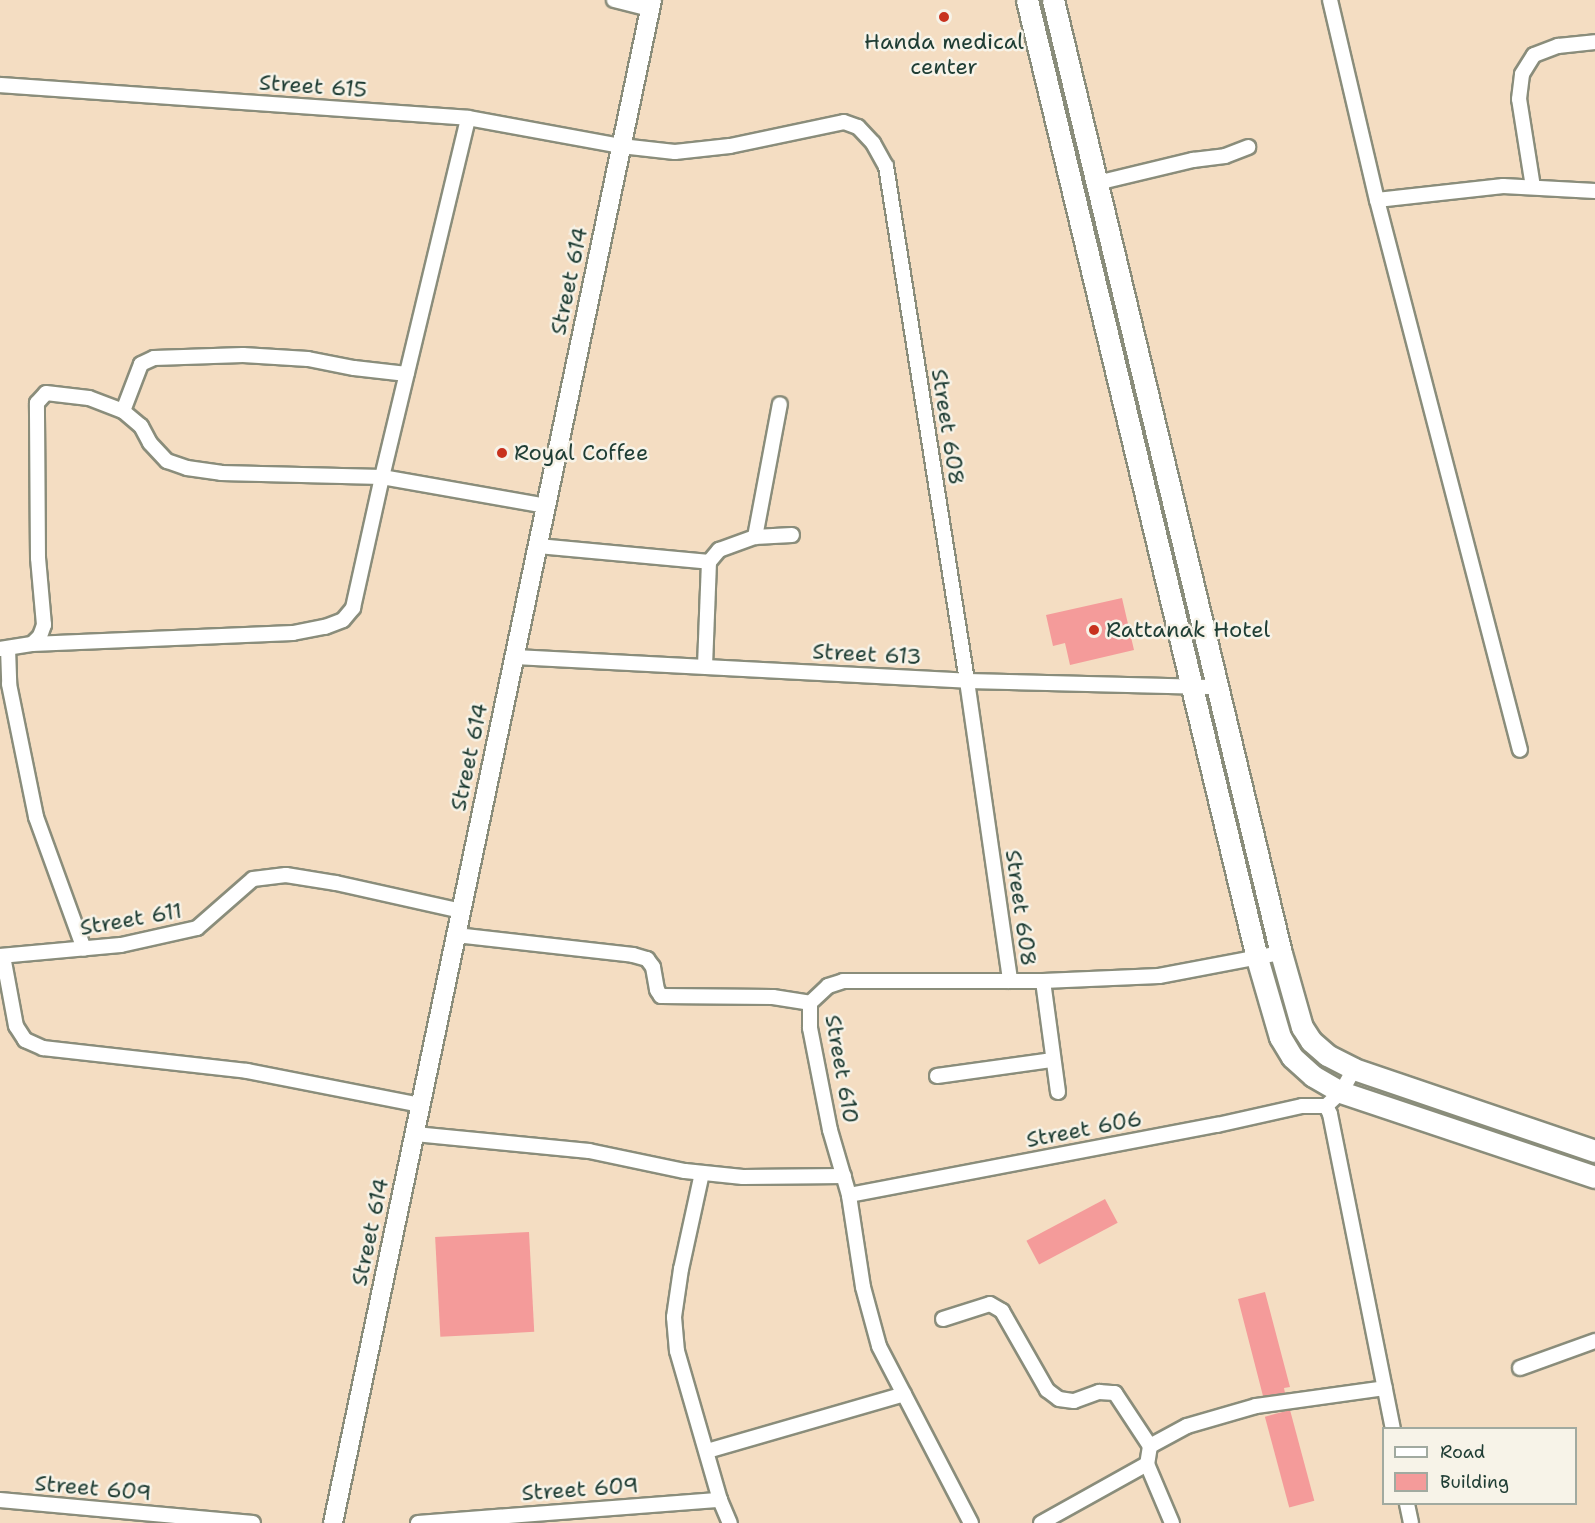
<!DOCTYPE html>
<style>
body{margin:0}
#map{position:relative;width:1595px;height:1523px;overflow:hidden;background:#f4ddc2;font-family:"Shantell Sans",sans-serif}
div>[style]{position:absolute}
.building>*{inset:0;background:#f49b9a;transform-origin:0 0}
.roads{filter:drop-shadow(2px 0 #8a8d7b) drop-shadow(-2px 0 #8a8d7b) drop-shadow(0 2px #8a8d7b) drop-shadow(0 -2px #8a8d7b)}
.street>*{height:14px;margin:-7px;padding:0 7px;transform-origin:7px;border-radius:7px;background:#fff}
.secondary>*{height:18px;margin:-9px;padding:0 9px;transform-origin:9px;border-radius:9px;background:#fff}
.primary>*{height:21px;margin:-10.5px;padding:0 10.5px;transform-origin:10.5px;border-radius:10.5px;background:#fff}
.dots>*{width:16px;height:16px;translate:-50% -50%;box-sizing:border-box;border:3px solid #f7f3e8;border-radius:50%}
span{translate:-50% -50%;white-space:nowrap;text-align:center;line-height:1.15;-webkit-text-stroke:5px #f7f3e8;paint-order:stroke}
.poi-label{font-size:22px;color:#1f3d34}
.left{translate:0 -50%;text-align:left}
.street-label{font-size:22px;color:#1f3d34}
.legend{position:absolute;left:1382px;top:1427px;width:195px;height:78px;box-sizing:border-box;background:#f7f3e8;border:2px solid #a1aaa0;margin:0;padding:8px 10px;list-style:none;font-size:18px;color:#1f3d34}
.legend li{display:flex;align-items:center;gap:12px;height:30px}
.legend b{width:30px;border:2px solid #a1aaa0}
</style>
<div id="map">
<div class="building">
<div style="clip-path:polygon(1122px 598px,1134px 650px,1070px 665px,1065px 643px,1053px 646px,1046px 615px)"></div>
<div style="left:1105px;top:1199px;width:27px;height:89px;rotate:62deg"></div>
<div style="left:529px;top:1232px;width:100px;height:94px;rotate:87deg"></div>
<div style="clip-path:polygon(1265px 1292px,1290px 1387px,1284px 1388px,1285px 1393px,1263px 1396px,1238px 1299px)"></div>
<div style="left:1290px;top:1410px;width:94px;height:26px;rotate:75deg"></div>
</div>
<div class="roads">
<div class="street">
<div style="left:614px;top:0;width:37px;rotate:14deg"></div>
<div style="left:1330px;top:0;width:205px;rotate:76.8deg"></div>
<div style="left:1377px;top:200px;width:568px;rotate:75.43deg"></div>
<div style="left:0;top:85px;width:469px;rotate:4deg"></div>
<div style="left:468px;top:118px;width:156px;rotate:10.4deg"></div>
<div style="left:621px;top:146px;width:54px;rotate:6.3deg"></div>
<div style="left:675px;top:152px;width:55px;rotate:-6.2deg"></div>
<div style="left:730px;top:146px;width:116px;rotate:-11.9deg"></div>
<div style="left:844px;top:122px;width:15px;rotate:20deg"></div>
<div style="left:858px;top:127px;width:22px;rotate:47deg"></div>
<div style="left:873px;top:143px;width:26px;rotate:61deg"></div>
<div style="left:886px;top:166px;width:521px;rotate:81.06deg"></div>
<div style="left:967px;top:681px;width:303px;rotate:81.8deg"></div>
<div style="left:1097px;top:183px;width:99px;rotate:-13.5deg"></div>
<div style="left:1193px;top:160px;width:32px;rotate:-7deg"></div>
<div style="left:1225px;top:156px;width:25px;rotate:-21deg"></div>
<div style="left:1533px;top:187px;width:89px;rotate:-99deg"></div>
<div style="left:1519px;top:99px;width:25px;rotate:-83deg"></div>
<div style="left:1522px;top:74px;width:22px;rotate:-58deg"></div>
<div style="left:1534px;top:55px;width:26px;rotate:-21deg"></div>
<div style="left:1558px;top:46px;width:37px;rotate:-6deg"></div>
<div style="left:1377px;top:200px;width:127px;rotate:-6.3deg"></div>
<div style="left:1503px;top:186px;width:92px;rotate:3.1deg"></div>
<div style="left:123px;top:411px;width:50px;rotate:-69deg"></div>
<div style="left:141px;top:364px;width:14px;rotate:-25deg"></div>
<div style="left:154px;top:358px;width:89px;rotate:-1.9deg"></div>
<div style="left:243px;top:355px;width:65px;rotate:3.5deg"></div>
<div style="left:308px;top:359px;width:47px;rotate:11.1deg"></div>
<div style="left:354px;top:368px;width:53px;rotate:6.5deg"></div>
<div style="left:755px;top:537px;width:135px;rotate:-79.4deg"></div>
<div style="left:538px;top:546px;width:172px;rotate:5.3deg"></div>
<div style="left:709px;top:562px;width:16px;rotate:-50deg"></div>
<div style="left:719px;top:550px;width:38px;rotate:-20deg"></div>
<div style="left:755px;top:537px;width:37px;rotate:-3deg"></div>
<div style="left:32px;top:644px;width:261px;rotate:-2.4deg"></div>
<div style="left:293px;top:633px;width:33px;rotate:-11deg"></div>
<div style="left:325px;top:627px;width:19px;rotate:-21deg"></div>
<div style="left:343px;top:620px;width:16px;rotate:-50deg"></div>
<div style="left:353px;top:608px;width:134px;rotate:-77.5deg"></div>
<div style="left:382px;top:477px;width:369px;rotate:-76.5deg"></div>
<div style="left:8px;top:648px;width:36px;rotate:88deg"></div>
<div style="left:9px;top:684px;width:136px;rotate:78.5deg"></div>
<div style="left:36px;top:817px;width:140px;rotate:70deg"></div>
<div style="left:0;top:649px;width:32px;rotate:-9deg"></div>
<div style="left:32px;top:644px;width:11px;rotate:-45deg"></div>
<div style="left:40px;top:636px;width:12px;rotate:-70deg"></div>
<div style="left:44px;top:625px;width:67px;rotate:-95.1deg"></div>
<div style="left:38px;top:558px;width:155px;rotate:-90.4deg"></div>
<div style="left:37px;top:403px;width:13px;rotate:-48deg"></div>
<div style="left:46px;top:393px;width:43px;rotate:6.6deg"></div>
<div style="left:89px;top:398px;width:36px;rotate:21deg"></div>
<div style="left:123px;top:411px;width:23px;rotate:40deg"></div>
<div style="left:141px;top:426px;width:19px;rotate:62deg"></div>
<div style="left:150px;top:443px;width:25px;rotate:47deg"></div>
<div style="left:167px;top:461px;width:21px;rotate:19deg"></div>
<div style="left:187px;top:468px;width:34px;rotate:8deg"></div>
<div style="left:221px;top:473px;width:161px;rotate:1.4deg"></div>
<div style="left:382px;top:477px;width:167px;rotate:10deg"></div>
<div style="left:515px;top:657px;width:453px;rotate:3deg"></div>
<div style="left:967px;top:681px;width:251px;rotate:1.4deg"></div>
<div style="left:705px;top:666px;width:104px;rotate:-87.8deg"></div>
<div style="left:456px;top:935px;width:178px;rotate:6.4deg"></div>
<div style="left:633px;top:955px;width:15px;rotate:16deg"></div>
<div style="left:647px;top:959px;width:10px;rotate:53deg"></div>
<div style="left:653px;top:967px;width:23px;rotate:80deg"></div>
<div style="left:657px;top:990px;width:7px;rotate:56deg"></div>
<div style="left:661px;top:996px;width:112px;rotate:0.5deg"></div>
<div style="left:773px;top:997px;width:37px;rotate:9deg"></div>
<div style="left:0;top:956px;width:121px;rotate:-5.2deg"></div>
<div style="left:121px;top:945px;width:78px;rotate:-12.6deg"></div>
<div style="left:197px;top:928px;width:74px;rotate:-41.2deg"></div>
<div style="left:253px;top:879px;width:33px;rotate:-7deg"></div>
<div style="left:286px;top:875px;width:51px;rotate:9.1deg"></div>
<div style="left:336px;top:883px;width:128px;rotate:12.6deg"></div>
<div style="left:3px;top:956px;width:71px;rotate:79.5deg"></div>
<div style="left:16px;top:1026px;width:17px;rotate:57deg"></div>
<div style="left:25px;top:1040px;width:20px;rotate:24deg"></div>
<div style="left:43px;top:1048px;width:205px;rotate:6.4deg"></div>
<div style="left:247px;top:1071px;width:177px;rotate:11.1deg"></div>
<div style="left:1043px;top:981px;width:112px;rotate:82.3deg"></div>
<div style="left:1354px;top:1069px;width:26px;rotate:119deg"></div>
<div style="left:1341px;top:1092px;width:21px;rotate:137deg"></div>
<div style="left:1326px;top:1106px;width:9px;rotate:63deg"></div>
<div style="left:1330px;top:1114px;width:320px;rotate:78.7deg"></div>
<div style="left:937px;top:1076px;width:117px;rotate:-7.9deg"></div>
<div style="left:415px;top:1134px;width:175px;rotate:5.6deg"></div>
<div style="left:589px;top:1151px;width:98px;rotate:11.8deg"></div>
<div style="left:685px;top:1171px;width:58px;rotate:5.9deg"></div>
<div style="left:743px;top:1177px;width:101px;rotate:-0.6deg"></div>
<div style="left:702px;top:1173px;width:98px;rotate:102.3deg"></div>
<div style="left:681px;top:1269px;width:49px;rotate:98.3deg"></div>
<div style="left:674px;top:1317px;width:34px;rotate:85deg"></div>
<div style="left:677px;top:1351px;width:155px;rotate:73.9deg"></div>
<div style="left:720px;top:1500px;width:25px;rotate:67deg"></div>
<div style="left:849px;top:1195px;width:375px;rotate:-10.8deg"></div>
<div style="left:1217px;top:1125px;width:87px;rotate:-12.6deg"></div>
<div style="left:1302px;top:1106px;width:24px"></div>
<div style="left:943px;top:1319px;width:49px;rotate:-17.7deg"></div>
<div style="left:990px;top:1304px;width:14px;rotate:30deg"></div>
<div style="left:1002px;top:1311px;width:91px;rotate:60.3deg"></div>
<div style="left:1047px;top:1390px;width:15px;rotate:37deg"></div>
<div style="left:1059px;top:1399px;width:15px;rotate:8deg"></div>
<div style="left:1074px;top:1401px;width:27px;rotate:-20deg"></div>
<div style="left:1099px;top:1392px;width:16px;rotate:4deg"></div>
<div style="left:1115px;top:1393px;width:64px;rotate:56.6deg"></div>
<div style="left:1150px;top:1446px;width:18px;rotate:99deg"></div>
<div style="left:1147px;top:1464px;width:64px;rotate:67deg"></div>
<div style="left:1520px;top:1368px;width:80px;rotate:-19.8deg"></div>
<div style="left:1150px;top:1446px;width:42px;rotate:-28.4deg"></div>
<div style="left:1187px;top:1426px;width:72px;rotate:-16.2deg"></div>
<div style="left:1256px;top:1406px;width:130px;rotate:-7.9deg"></div>
<div style="left:707px;top:1451px;width:205px;rotate:-16.1deg"></div>
<div style="left:0;top:1500px;width:254px;rotate:5.2deg"></div>
<div style="left:1407px;top:1504px;width:19px;rotate:78deg"></div>
<div style="left:418px;top:1523px;width:303px;rotate:-4.4deg"></div>
<div style="left:971px;top:1523px;width:199px;rotate:-117.5deg"></div>
<div style="left:879px;top:1346px;width:61px;rotate:-105.2deg"></div>
<div style="left:863px;top:1287px;width:93px;rotate:-98.7deg"></div>
<div style="left:849px;top:1195px;width:68px;rotate:-106.3deg"></div>
<div style="left:830px;top:1130px;width:104px;rotate:-101.1deg"></div>
<div style="left:810px;top:1028px;width:25px;rotate:-90deg"></div>
<div style="left:810px;top:1003px;width:25px;rotate:-43deg"></div>
<div style="left:828px;top:986px;width:16px;rotate:-18deg"></div>
<div style="left:843px;top:981px;width:200px"></div>
<div style="left:1043px;top:981px;width:116px;rotate:-2.5deg"></div>
<div style="left:1159px;top:976px;width:124px;rotate:-10.7deg"></div>
<div style="left:1041px;top:1523px;width:121px;rotate:-29.1deg"></div>
</div>
<div class="secondary">
<div style="left:333px;top:1523px;width:1556px;rotate:-78.17deg"></div>
</div>
<div class="primary">
<div style="left:1027px;top:0;width:985px;rotate:76.5deg"></div>
<div style="left:1257px;top:958px;width:82px;rotate:73.8deg"></div>
<div style="left:1280px;top:1037px;width:23px;rotate:59deg"></div>
<div style="left:1292px;top:1057px;width:28px;rotate:42deg"></div>
<div style="left:1313px;top:1076px;width:32px;rotate:30deg"></div>
<div style="left:1341px;top:1092px;width:268px;rotate:18.5deg"></div>
<div style="left:1053px;top:0;width:980px;rotate:76.55deg"></div>
<div style="left:1281px;top:953px;width:77px;rotate:74.2deg"></div>
<div style="left:1302px;top:1027px;width:17px;rotate:57deg"></div>
<div style="left:1311px;top:1041px;width:21px;rotate:41deg"></div>
<div style="left:1327px;top:1055px;width:30px;rotate:27deg"></div>
<div style="left:1354px;top:1069px;width:255px;rotate:18.8deg"></div>
</div>
</div>
<div class="dots">
<div style="left:944px;top:17px;background:#c8321e"></div>
<div style="left:502px;top:453px;background:#c8321e"></div>
<div style="left:1094px;top:630px;background:#c8321e"></div>
</div>
<div class="poi-label">
<span style="left:944px;top:54px">Handa medical<br>center</span>
<span class="left" style="left:514px;top:453px">Royal Coffee</span>
<span class="left" style="left:1106px;top:630px">Rattanak Hotel</span>
</div>
<div class="street-label">
<span style="left:313px;top:86px;rotate:4deg">Street 615</span>
<span style="left:569px;top:281px;rotate:-78deg">Street 614</span>
<span style="left:948px;top:427px;rotate:81deg">Street 608</span>
<span style="left:867px;top:654px;rotate:3deg">Street 613</span>
<span style="left:469px;top:757px;rotate:-78deg">Street 614</span>
<span style="left:1021px;top:908px;rotate:82deg">Street 608</span>
<span style="left:131px;top:919px;rotate:-10deg">Street 611</span>
<span style="left:842px;top:1069px;rotate:80deg">Street 610</span>
<span style="left:1084px;top:1129px;rotate:-11deg">Street 606</span>
<span style="left:370px;top:1232px;rotate:-78deg">Street 614</span>
<span style="left:93px;top:1488px;rotate:5deg">Street 609</span>
<span style="left:580px;top:1489px;rotate:-4deg">Street 609</span>
</div>
<ul class="legend">
<li><b style="height:8px;background:#fff"></b>Road</li>
<li><b style="height:16px;background:#f49b9a"></b>Building</li>
</ul>
</div>
